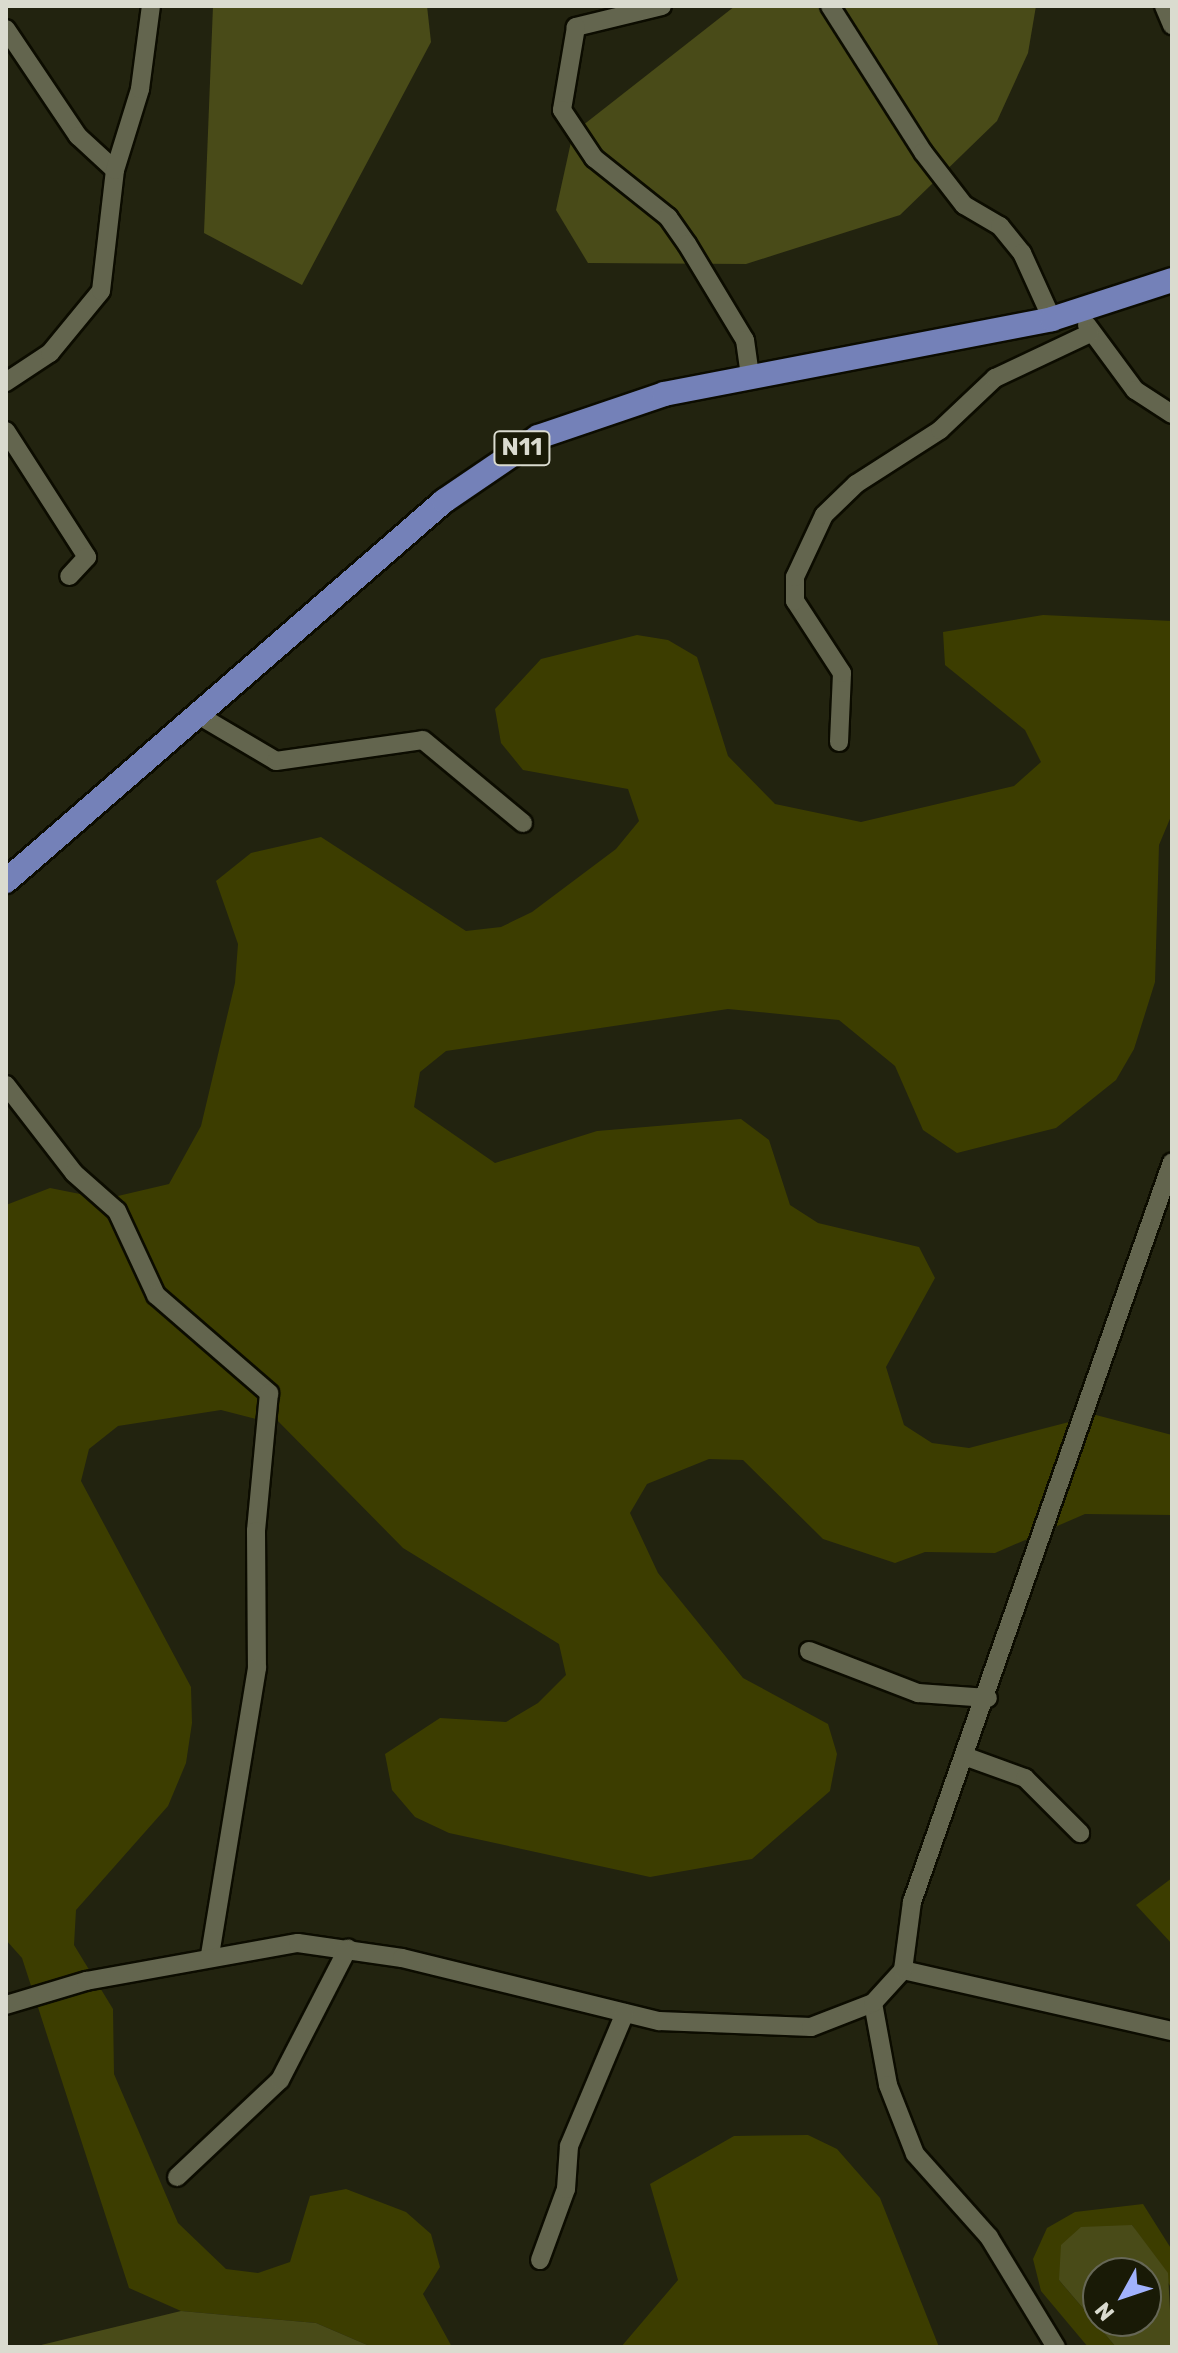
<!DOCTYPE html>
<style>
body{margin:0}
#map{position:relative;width:1178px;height:2353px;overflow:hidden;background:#22230f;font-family:Rubik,sans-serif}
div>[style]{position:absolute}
.green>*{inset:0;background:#3c3d00}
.forest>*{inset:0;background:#494b18}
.roads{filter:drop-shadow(2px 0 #0c0c00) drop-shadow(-2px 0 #0c0c00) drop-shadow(0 2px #0c0c00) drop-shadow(0 -2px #0c0c00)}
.minor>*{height:18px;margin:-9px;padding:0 9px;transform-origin:9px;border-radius:9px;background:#63654e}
.trunk>*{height:24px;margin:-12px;padding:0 12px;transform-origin:12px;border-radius:12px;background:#7481b8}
span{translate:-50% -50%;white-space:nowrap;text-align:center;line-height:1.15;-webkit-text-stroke:8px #191a06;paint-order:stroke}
.shield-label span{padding:2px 6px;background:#191a06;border:2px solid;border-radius:6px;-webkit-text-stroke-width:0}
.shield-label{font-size:24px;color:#dadbcf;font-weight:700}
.frame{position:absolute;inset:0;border:8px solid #dadbcf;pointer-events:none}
.north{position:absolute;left:1082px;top:2257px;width:80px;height:80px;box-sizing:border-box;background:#191a06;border:2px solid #666756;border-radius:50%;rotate:230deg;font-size:22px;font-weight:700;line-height:32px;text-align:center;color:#dadbcf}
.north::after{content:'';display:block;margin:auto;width:28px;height:36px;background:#a1b2fd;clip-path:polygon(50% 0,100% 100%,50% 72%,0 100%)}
</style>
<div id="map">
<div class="green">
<div style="clip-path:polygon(1043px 615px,1172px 621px,1172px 814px,1159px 845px,1155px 982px,1134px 1049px,1116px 1080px,1056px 1128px,957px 1153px,923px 1130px,895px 1066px,839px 1020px,728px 1009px,446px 1051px,420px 1072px,414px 1107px,495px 1163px,597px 1131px,741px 1119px,769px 1140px,790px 1205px,818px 1223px,919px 1247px,935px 1278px,886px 1367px,904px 1425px,932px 1443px,969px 1448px,1096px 1415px,1172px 1435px,1172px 1515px,1085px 1514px,995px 1553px,925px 1552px,895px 1563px,823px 1539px,743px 1460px,709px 1459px,647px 1484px,630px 1513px,658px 1573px,743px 1678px,828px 1724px,837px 1754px,830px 1791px,752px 1859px,650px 1877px,449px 1833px,415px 1817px,392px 1790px,385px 1754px,440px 1718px,506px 1722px,538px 1703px,566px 1675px,559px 1644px,403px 1548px,270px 1413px,260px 1420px,221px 1410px,118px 1426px,89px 1449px,81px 1481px,191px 1687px,192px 1723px,186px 1763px,168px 1806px,76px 1910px,74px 1945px,113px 2009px,114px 2074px,178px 2223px,226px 2269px,258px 2273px,290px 2262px,310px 2196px,346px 2189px,406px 2212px,431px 2234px,440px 2267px,423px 2294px,452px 2347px,372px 2347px,316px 2323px,181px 2311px,129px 2288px,22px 1958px,6px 1940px,6px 1205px,50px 1188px,105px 1199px,169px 1184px,201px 1126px,235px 983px,238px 944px,216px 881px,251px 853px,321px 837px,466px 931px,501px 927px,532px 912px,616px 849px,639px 821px,628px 789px,523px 770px,501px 743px,495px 709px,541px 659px,637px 635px,668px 640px,697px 657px,728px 756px,775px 804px,861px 822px,1014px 786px,1041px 762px,1025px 730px,945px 665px,943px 632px)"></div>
<div style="clip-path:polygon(1172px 1878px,1172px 1944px,1136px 1905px)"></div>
<div style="clip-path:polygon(808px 2135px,837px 2149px,880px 2198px,939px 2347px,621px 2347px,678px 2280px,650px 2184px,734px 2136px)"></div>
<div style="clip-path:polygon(1143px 2204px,1172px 2250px,1172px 2289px,1132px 2225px,1059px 2280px,1116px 2347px,1088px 2347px,1041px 2291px,1033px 2259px,1047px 2228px,1075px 2212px)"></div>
</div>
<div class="forest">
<div style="clip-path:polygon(213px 6px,427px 6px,431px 42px,302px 285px,204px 233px)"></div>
<div style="clip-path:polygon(735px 6px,1036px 6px,1028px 53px,997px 121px,900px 215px,746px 264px,588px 263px,556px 210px,573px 133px)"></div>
<div style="clip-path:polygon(evenodd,1132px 2225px,1168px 2273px,1172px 2347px,1116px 2347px,1059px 2280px,1061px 2245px,1081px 2227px,1132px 2225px,1146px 2273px,1146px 2321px,1098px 2321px,1098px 2273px,1146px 2273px)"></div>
<div style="clip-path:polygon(181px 2311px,316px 2323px,372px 2347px,33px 2347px)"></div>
</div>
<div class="roads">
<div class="minor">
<div style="left:662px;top:6px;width:89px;rotate:166.3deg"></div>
<div style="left:576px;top:27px;width:84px;rotate:99.6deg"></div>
<div style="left:562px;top:110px;width:58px;rotate:56.3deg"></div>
<div style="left:594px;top:158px;width:95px;rotate:38.6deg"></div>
<div style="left:668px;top:217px;width:33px;rotate:55deg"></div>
<div style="left:687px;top:244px;width:112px;rotate:58.9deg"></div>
<div style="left:745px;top:340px;width:37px;rotate:82deg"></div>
<div style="left:830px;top:6px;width:173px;rotate:57.5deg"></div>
<div style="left:923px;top:152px;width:67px;rotate:52.3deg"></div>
<div style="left:964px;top:205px;width:42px;rotate:30.3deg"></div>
<div style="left:1000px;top:226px;width:35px;rotate:51deg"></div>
<div style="left:1022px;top:253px;width:72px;rotate:65.6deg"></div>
<div style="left:1164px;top:6px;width:21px;rotate:67deg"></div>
<div style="left:6px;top:29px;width:129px;rotate:56.1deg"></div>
<div style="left:78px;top:136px;width:50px;rotate:42.6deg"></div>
<div style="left:1087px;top:325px;width:81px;rotate:53.6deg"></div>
<div style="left:1135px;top:390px;width:44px;rotate:33deg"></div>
<div style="left:6px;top:382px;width:53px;rotate:-33.4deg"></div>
<div style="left:50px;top:353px;width:80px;rotate:-50.6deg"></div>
<div style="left:101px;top:291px;width:122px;rotate:-83.4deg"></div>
<div style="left:115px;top:170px;width:85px;rotate:-72.8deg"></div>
<div style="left:140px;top:89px;width:84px;rotate:-82.5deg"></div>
<div style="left:6px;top:431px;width:150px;rotate:57.3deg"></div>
<div style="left:87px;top:557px;width:26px;rotate:133deg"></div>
<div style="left:200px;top:716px;width:88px;rotate:30.6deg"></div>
<div style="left:276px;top:761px;width:148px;rotate:-8.1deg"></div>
<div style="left:423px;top:740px;width:130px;rotate:39.7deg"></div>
<div style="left:839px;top:742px;width:69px;rotate:-87.5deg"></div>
<div style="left:842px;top:673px;width:86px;rotate:-123.1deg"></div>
<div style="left:795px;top:601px;width:24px;rotate:-90deg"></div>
<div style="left:795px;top:577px;width:68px;rotate:-64.9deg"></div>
<div style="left:824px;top:515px;width:45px;rotate:-44.1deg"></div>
<div style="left:856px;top:484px;width:100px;rotate:-32.7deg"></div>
<div style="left:940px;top:430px;width:76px;rotate:-43.4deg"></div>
<div style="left:995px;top:378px;width:105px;rotate:-25.3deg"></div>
<div style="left:6px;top:1085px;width:111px;rotate:52.3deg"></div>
<div style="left:74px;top:1173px;width:57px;rotate:41.5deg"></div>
<div style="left:117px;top:1211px;width:93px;rotate:65.1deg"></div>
<div style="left:156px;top:1295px;width:150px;rotate:40.9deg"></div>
<div style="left:269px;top:1393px;width:139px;rotate:95.4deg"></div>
<div style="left:256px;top:1531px;width:137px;rotate:89.6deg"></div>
<div style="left:257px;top:1668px;width:292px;rotate:99.3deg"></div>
<div style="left:809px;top:1651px;width:117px;rotate:21.1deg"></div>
<div style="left:918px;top:1693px;width:70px;rotate:4.1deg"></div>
<div style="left:967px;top:1757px;width:62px;rotate:19.9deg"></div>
<div style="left:1025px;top:1778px;width:78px;rotate:45deg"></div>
<div style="left:903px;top:1970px;width:276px;rotate:12.8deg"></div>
<div style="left:873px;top:2003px;width:83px;rotate:79.6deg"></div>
<div style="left:888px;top:2085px;width:74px;rotate:68.6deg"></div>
<div style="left:915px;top:2154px;width:111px;rotate:48.3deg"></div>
<div style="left:989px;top:2237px;width:129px;rotate:58.7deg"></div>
<div style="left:6px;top:2005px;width:84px;rotate:-16.7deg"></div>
<div style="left:86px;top:1981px;width:215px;rotate:-10.2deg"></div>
<div style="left:298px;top:1943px;width:105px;rotate:8.2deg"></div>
<div style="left:402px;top:1958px;width:265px;rotate:13.8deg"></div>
<div style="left:659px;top:2021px;width:152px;rotate:2.3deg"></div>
<div style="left:811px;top:2027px;width:66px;rotate:-21.2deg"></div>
<div style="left:873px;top:2003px;width:45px;rotate:-47.7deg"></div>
<div style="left:903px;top:1970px;width:69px;rotate:-82.5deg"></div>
<div style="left:912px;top:1902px;width:784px;rotate:-70.64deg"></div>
<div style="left:177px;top:2177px;width:141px;rotate:-43.3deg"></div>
<div style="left:280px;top:2080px;width:148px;rotate:-62.7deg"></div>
<div style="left:540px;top:2260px;width:76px;rotate:-69.9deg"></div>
<div style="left:566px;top:2189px;width:43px;rotate:-86deg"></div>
<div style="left:569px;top:2146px;width:144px;rotate:-67.2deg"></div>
</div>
<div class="trunk">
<div style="left:6px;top:881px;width:580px;rotate:-40.94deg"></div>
<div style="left:444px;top:501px;width:114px;rotate:-34.2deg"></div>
<div style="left:538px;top:437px;width:133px;rotate:-18.8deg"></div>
<div style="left:664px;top:394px;width:395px;rotate:-10.9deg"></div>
<div style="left:1052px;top:319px;width:126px;rotate:-18deg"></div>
</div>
</div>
<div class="shield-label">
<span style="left:522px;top:448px">N11</span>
</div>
<div class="frame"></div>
<div class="north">N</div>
</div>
